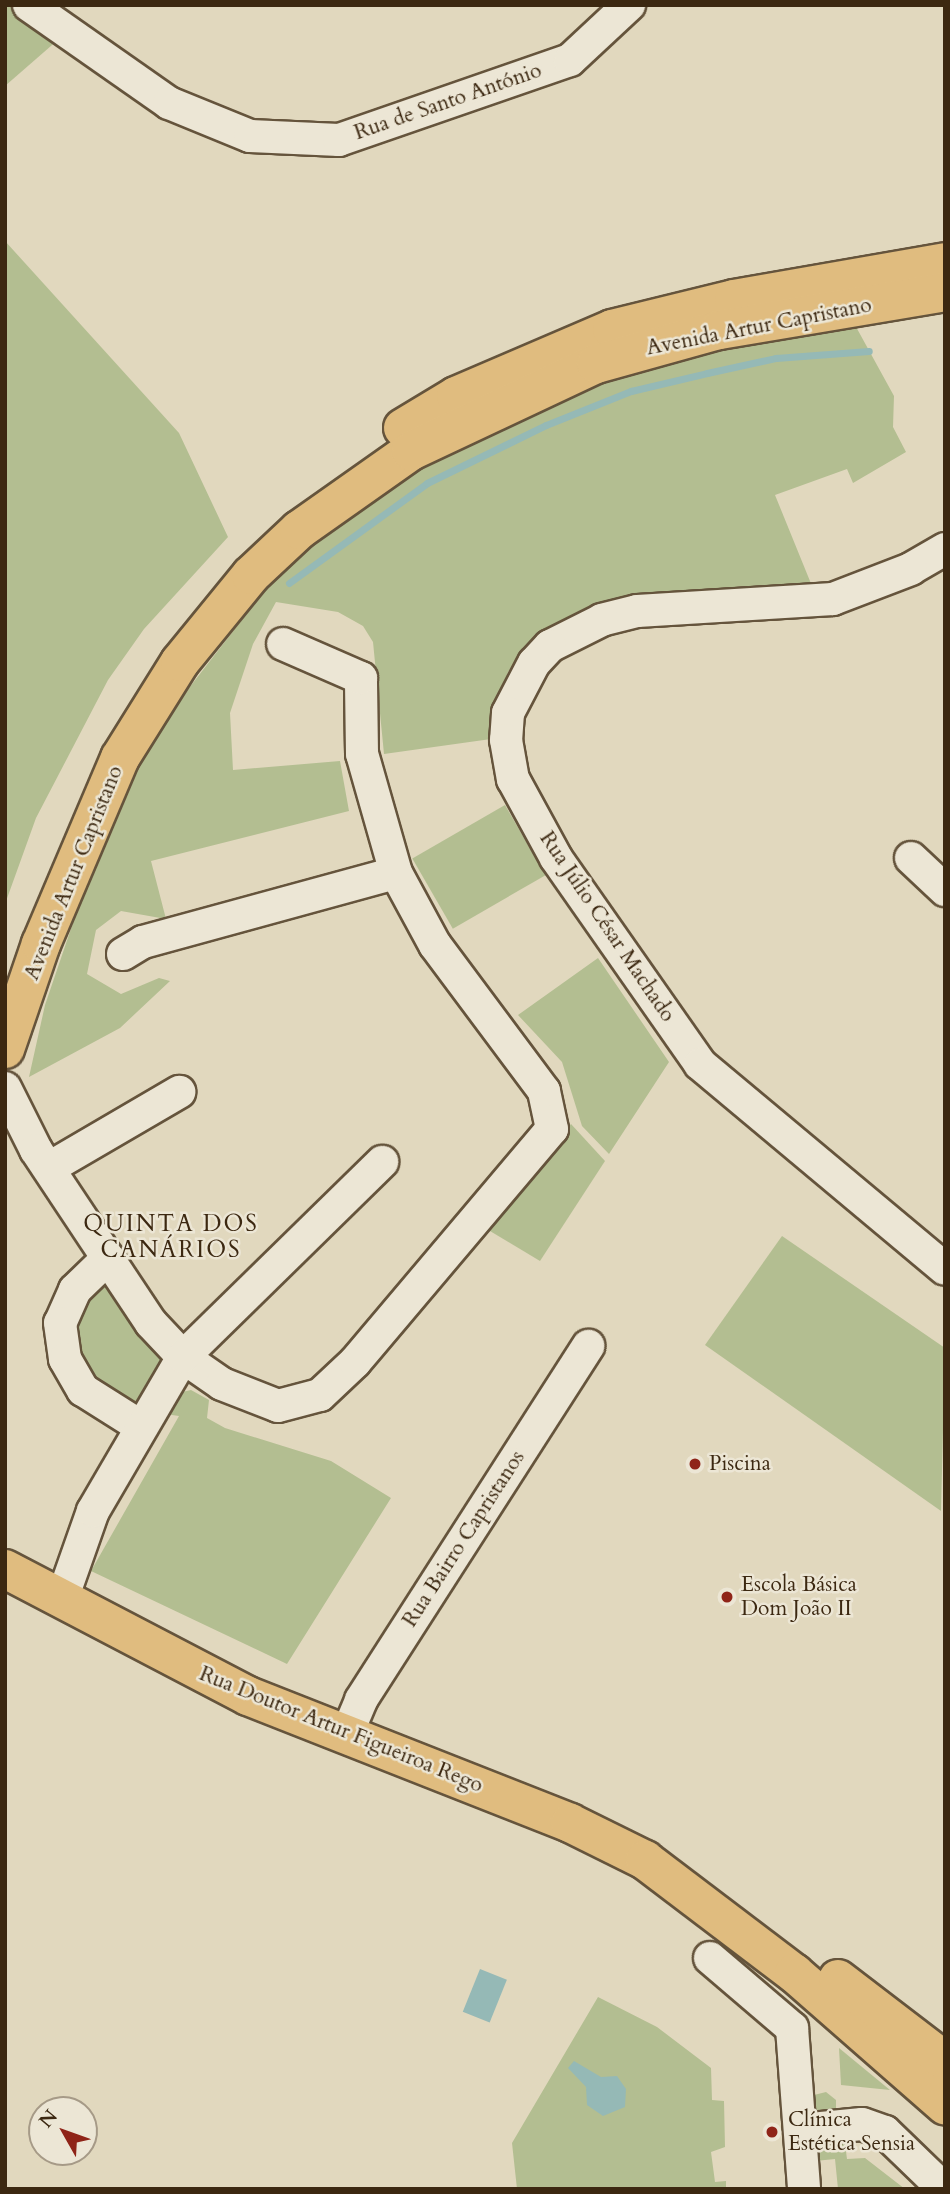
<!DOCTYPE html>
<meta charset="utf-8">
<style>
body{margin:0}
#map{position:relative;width:950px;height:2194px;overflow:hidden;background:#e1d8be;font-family:Cardo,serif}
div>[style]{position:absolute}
.green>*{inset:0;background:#b3be91;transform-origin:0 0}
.water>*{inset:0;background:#95b9b6;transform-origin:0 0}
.stream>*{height:7px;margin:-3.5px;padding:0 3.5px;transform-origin:3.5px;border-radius:3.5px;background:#95b9b6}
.roads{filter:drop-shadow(2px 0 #65543c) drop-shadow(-2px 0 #65543c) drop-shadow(0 2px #65543c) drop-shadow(0 -2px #65543c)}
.minor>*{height:32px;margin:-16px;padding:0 16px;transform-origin:16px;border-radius:16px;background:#ece6d5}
.major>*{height:38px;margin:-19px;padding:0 19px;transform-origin:19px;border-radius:19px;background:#e0bc7f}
.dots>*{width:19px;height:19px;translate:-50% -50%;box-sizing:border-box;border:4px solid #ece6d5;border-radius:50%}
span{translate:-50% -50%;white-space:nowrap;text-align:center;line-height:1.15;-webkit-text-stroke:5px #ece6d5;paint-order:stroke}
.street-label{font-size:21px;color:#3c2811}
.poi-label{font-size:21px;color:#3c2811}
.left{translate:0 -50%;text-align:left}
.neighbourhood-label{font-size:23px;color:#3c2811;letter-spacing:2px}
.frame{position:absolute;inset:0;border:7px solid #3c2811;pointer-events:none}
.north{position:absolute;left:28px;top:2096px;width:70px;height:70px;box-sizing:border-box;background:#ece6d5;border:2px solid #a69a87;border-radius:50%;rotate:310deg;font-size:19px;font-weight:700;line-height:28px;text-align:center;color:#3c2811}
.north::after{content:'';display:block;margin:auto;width:24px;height:32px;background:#8f2418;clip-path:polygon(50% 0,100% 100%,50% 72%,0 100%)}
</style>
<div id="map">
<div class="green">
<div style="clip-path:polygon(5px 5px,27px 5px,67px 32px,5px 86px)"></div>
<div style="clip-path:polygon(5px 241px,179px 433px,228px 537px,144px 629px,108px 680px,36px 818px,5px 904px)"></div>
<div style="clip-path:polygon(855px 325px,894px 396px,893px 427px,906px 452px,853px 483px,847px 469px,775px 495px,812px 586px,555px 630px,528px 646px,508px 672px,491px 739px,384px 754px,373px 642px,363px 626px,338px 612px,276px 602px,253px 644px,230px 713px,233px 770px,340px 761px,349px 811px,151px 861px,166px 919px,121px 911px,96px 930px,87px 974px,121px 994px,159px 978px,170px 981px,120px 1028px,29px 1077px,45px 1005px,104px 832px,147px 742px,293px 554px,452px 448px,602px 381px,679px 357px)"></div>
<div style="left:505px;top:805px;width:81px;height:107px;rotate:60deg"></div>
<div style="clip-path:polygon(598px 958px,669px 1062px,609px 1154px,582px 1126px,562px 1062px,518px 1015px)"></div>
<div style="clip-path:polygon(571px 1124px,605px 1161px,540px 1261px,490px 1231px)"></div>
<div style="clip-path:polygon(782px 1236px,945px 1348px,941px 1511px,705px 1345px)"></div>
<div style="clip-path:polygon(111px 1276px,169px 1354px,135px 1409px,85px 1370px,74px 1331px,85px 1302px)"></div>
<div style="clip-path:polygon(191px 1390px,209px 1400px,207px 1418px,225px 1428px,331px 1461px,391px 1498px,287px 1664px,91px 1571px,179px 1416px,165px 1414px,178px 1393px)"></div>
<div style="clip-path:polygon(598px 1997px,657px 2027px,711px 2068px,712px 2100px,724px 2101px,725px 2147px,711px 2152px,715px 2182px,726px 2181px,726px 2189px,517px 2189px,512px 2143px)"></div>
<div style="clip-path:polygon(839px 2048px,890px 2090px,841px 2085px)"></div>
<div style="clip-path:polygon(826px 2092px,836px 2100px,836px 2117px,817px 2115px,812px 2108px,810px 2096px)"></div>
<div style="clip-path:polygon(823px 2137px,844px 2137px,847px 2159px,865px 2158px,905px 2189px,838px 2189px,835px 2159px,815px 2161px,814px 2146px)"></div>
</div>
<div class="water">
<div style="left:480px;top:1969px;width:29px;height:46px;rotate:22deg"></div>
<div style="clip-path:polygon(574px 2061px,601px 2077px,617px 2076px,626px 2089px,625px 2107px,603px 2116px,587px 2105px,586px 2087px,568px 2068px)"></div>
</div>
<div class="stream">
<div style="left:289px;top:583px;width:170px;rotate:-35.9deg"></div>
<div style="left:427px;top:483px;width:132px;rotate:-26deg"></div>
<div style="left:546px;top:425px;width:92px;rotate:-21.8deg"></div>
<div style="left:631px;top:391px;width:78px;rotate:-13.3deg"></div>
<div style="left:707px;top:373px;width:71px;rotate:-12.3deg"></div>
<div style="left:776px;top:358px;width:93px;rotate:-4.3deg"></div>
</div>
<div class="roads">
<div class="minor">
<div style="left:29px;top:5px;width:171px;rotate:35deg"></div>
<div style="left:169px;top:103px;width:87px;rotate:22.2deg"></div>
<div style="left:250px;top:136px;width:89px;rotate:2.6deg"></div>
<div style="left:339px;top:140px;width:244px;rotate:-19.1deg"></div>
<div style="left:570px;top:60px;width:81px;rotate:-43deg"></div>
<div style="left:945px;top:549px;width:39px;rotate:150deg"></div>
<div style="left:911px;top:569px;width:84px;rotate:159deg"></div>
<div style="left:833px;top:599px;width:196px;rotate:176.5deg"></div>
<div style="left:637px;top:611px;width:36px;rotate:166deg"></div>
<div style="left:602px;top:620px;width:58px;rotate:153.4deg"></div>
<div style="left:550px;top:646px;width:23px;rotate:133deg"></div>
<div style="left:534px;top:663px;width:56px;rotate:117.5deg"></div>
<div style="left:508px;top:713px;width:27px;rotate:94deg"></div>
<div style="left:506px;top:740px;width:40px;rotate:80deg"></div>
<div style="left:513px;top:779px;width:90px;rotate:61.4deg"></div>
<div style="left:556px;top:858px;width:251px;rotate:55deg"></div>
<div style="left:700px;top:1064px;width:319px;rotate:39.9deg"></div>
<div style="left:911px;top:858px;width:47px;rotate:43.3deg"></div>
<div style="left:123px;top:954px;width:23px;rotate:-31deg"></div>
<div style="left:143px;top:942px;width:262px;rotate:-15.3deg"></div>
<div style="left:5px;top:1088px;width:69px;rotate:63.4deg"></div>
<div style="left:36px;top:1150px;width:208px;rotate:56.4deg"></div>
<div style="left:151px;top:1323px;width:47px;rotate:46.7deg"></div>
<div style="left:183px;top:1357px;width:47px;rotate:34.7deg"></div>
<div style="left:222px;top:1384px;width:60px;rotate:21.4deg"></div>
<div style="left:278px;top:1406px;width:43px;rotate:-14.7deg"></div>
<div style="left:320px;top:1395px;width:48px;rotate:-43.3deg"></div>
<div style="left:355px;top:1362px;width:305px;rotate:-49.8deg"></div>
<div style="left:552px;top:1129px;width:39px;rotate:-102deg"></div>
<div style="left:544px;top:1091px;width:182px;rotate:-126.7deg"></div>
<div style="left:435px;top:945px;width:82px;rotate:-118.4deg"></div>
<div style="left:396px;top:873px;width:124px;rotate:-105.9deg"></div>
<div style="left:362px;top:754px;width:76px;rotate:-90.8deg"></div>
<div style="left:361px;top:678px;width:85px;rotate:-156.4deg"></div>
<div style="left:49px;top:1168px;width:151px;rotate:-30.3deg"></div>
<div style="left:108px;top:1258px;width:46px;rotate:135.9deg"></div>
<div style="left:75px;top:1290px;width:36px;rotate:114deg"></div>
<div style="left:60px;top:1323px;width:36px;rotate:82deg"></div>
<div style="left:65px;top:1359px;width:36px;rotate:60deg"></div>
<div style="left:83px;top:1390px;width:67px;rotate:32.3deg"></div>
<div style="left:62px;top:1599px;width:93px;rotate:-70.6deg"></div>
<div style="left:93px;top:1511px;width:178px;rotate:-59.7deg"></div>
<div style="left:183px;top:1357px;width:279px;rotate:-44.4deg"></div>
<div style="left:346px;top:1736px;width:39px;rotate:-67deg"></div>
<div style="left:361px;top:1700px;width:421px;rotate:-57.3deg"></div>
<div style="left:710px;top:1958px;width:108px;rotate:40.5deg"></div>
<div style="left:792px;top:2028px;width:161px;rotate:85.7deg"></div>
<div style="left:801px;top:2130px;width:61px;rotate:-5.6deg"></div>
<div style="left:862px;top:2124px;width:24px;rotate:19deg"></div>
<div style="left:885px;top:2132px;width:82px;rotate:44deg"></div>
</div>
<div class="major">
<div style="left:403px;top:428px;width:62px;rotate:-31.1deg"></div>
<div style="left:456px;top:396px;width:170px;rotate:-23.2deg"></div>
<div style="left:612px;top:329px;width:126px;rotate:-13.8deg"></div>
<div style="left:734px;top:299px;width:214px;rotate:-9.9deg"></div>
<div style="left:5px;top:1049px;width:111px;rotate:-71.1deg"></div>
<div style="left:41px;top:944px;width:202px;rotate:-67deg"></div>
<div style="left:120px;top:758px;width:113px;rotate:-58deg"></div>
<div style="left:180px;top:662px;width:112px;rotate:-50.8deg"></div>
<div style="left:251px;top:575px;width:66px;rotate:-43.2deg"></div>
<div style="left:299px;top:530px;width:137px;rotate:-35.2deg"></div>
<div style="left:411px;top:451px;width:204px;rotate:-25.2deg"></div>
<div style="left:596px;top:364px;width:128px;rotate:-15.5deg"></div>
<div style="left:719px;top:330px;width:229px;rotate:-9.5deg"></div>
<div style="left:5px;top:1569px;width:274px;rotate:27.6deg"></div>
<div style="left:248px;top:1696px;width:346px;rotate:21.5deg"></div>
<div style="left:570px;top:1823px;width:84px;rotate:26.3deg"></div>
<div style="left:645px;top:1860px;width:187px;rotate:37.2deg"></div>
<div style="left:794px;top:1973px;width:201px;rotate:41.2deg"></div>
<div style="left:838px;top:1979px;width:135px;rotate:37.5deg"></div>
</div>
</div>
<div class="dots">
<div style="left:695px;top:1464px;background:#8f2418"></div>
<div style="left:727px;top:1597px;background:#8f2418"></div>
<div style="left:772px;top:2132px;background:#8f2418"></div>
</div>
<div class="street-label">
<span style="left:448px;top:102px;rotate:-19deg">Rua de Santo António</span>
<span style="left:759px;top:327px;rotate:-11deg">Avenida Artur Capristano</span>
<span style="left:74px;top:873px;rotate:-68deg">Avenida Artur Capristano</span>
<span style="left:607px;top:927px;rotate:56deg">Rua Júlio César Machado</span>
<span style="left:464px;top:1539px;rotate:-57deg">Rua Bairro Capristanos</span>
<span style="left:341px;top:1730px;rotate:22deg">Rua Doutor Artur Figueiroa Rego</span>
</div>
<div class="poi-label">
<span class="left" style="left:709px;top:1464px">Piscina</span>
<span class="left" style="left:741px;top:1597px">Escola Básica<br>Dom João II</span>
<span class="left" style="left:788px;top:2132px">Clínica<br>Estética Sensia</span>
</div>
<div class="neighbourhood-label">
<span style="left:171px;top:1237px">QUINTA DOS<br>CANÁRIOS</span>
</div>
<div class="frame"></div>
<div class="north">N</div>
</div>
